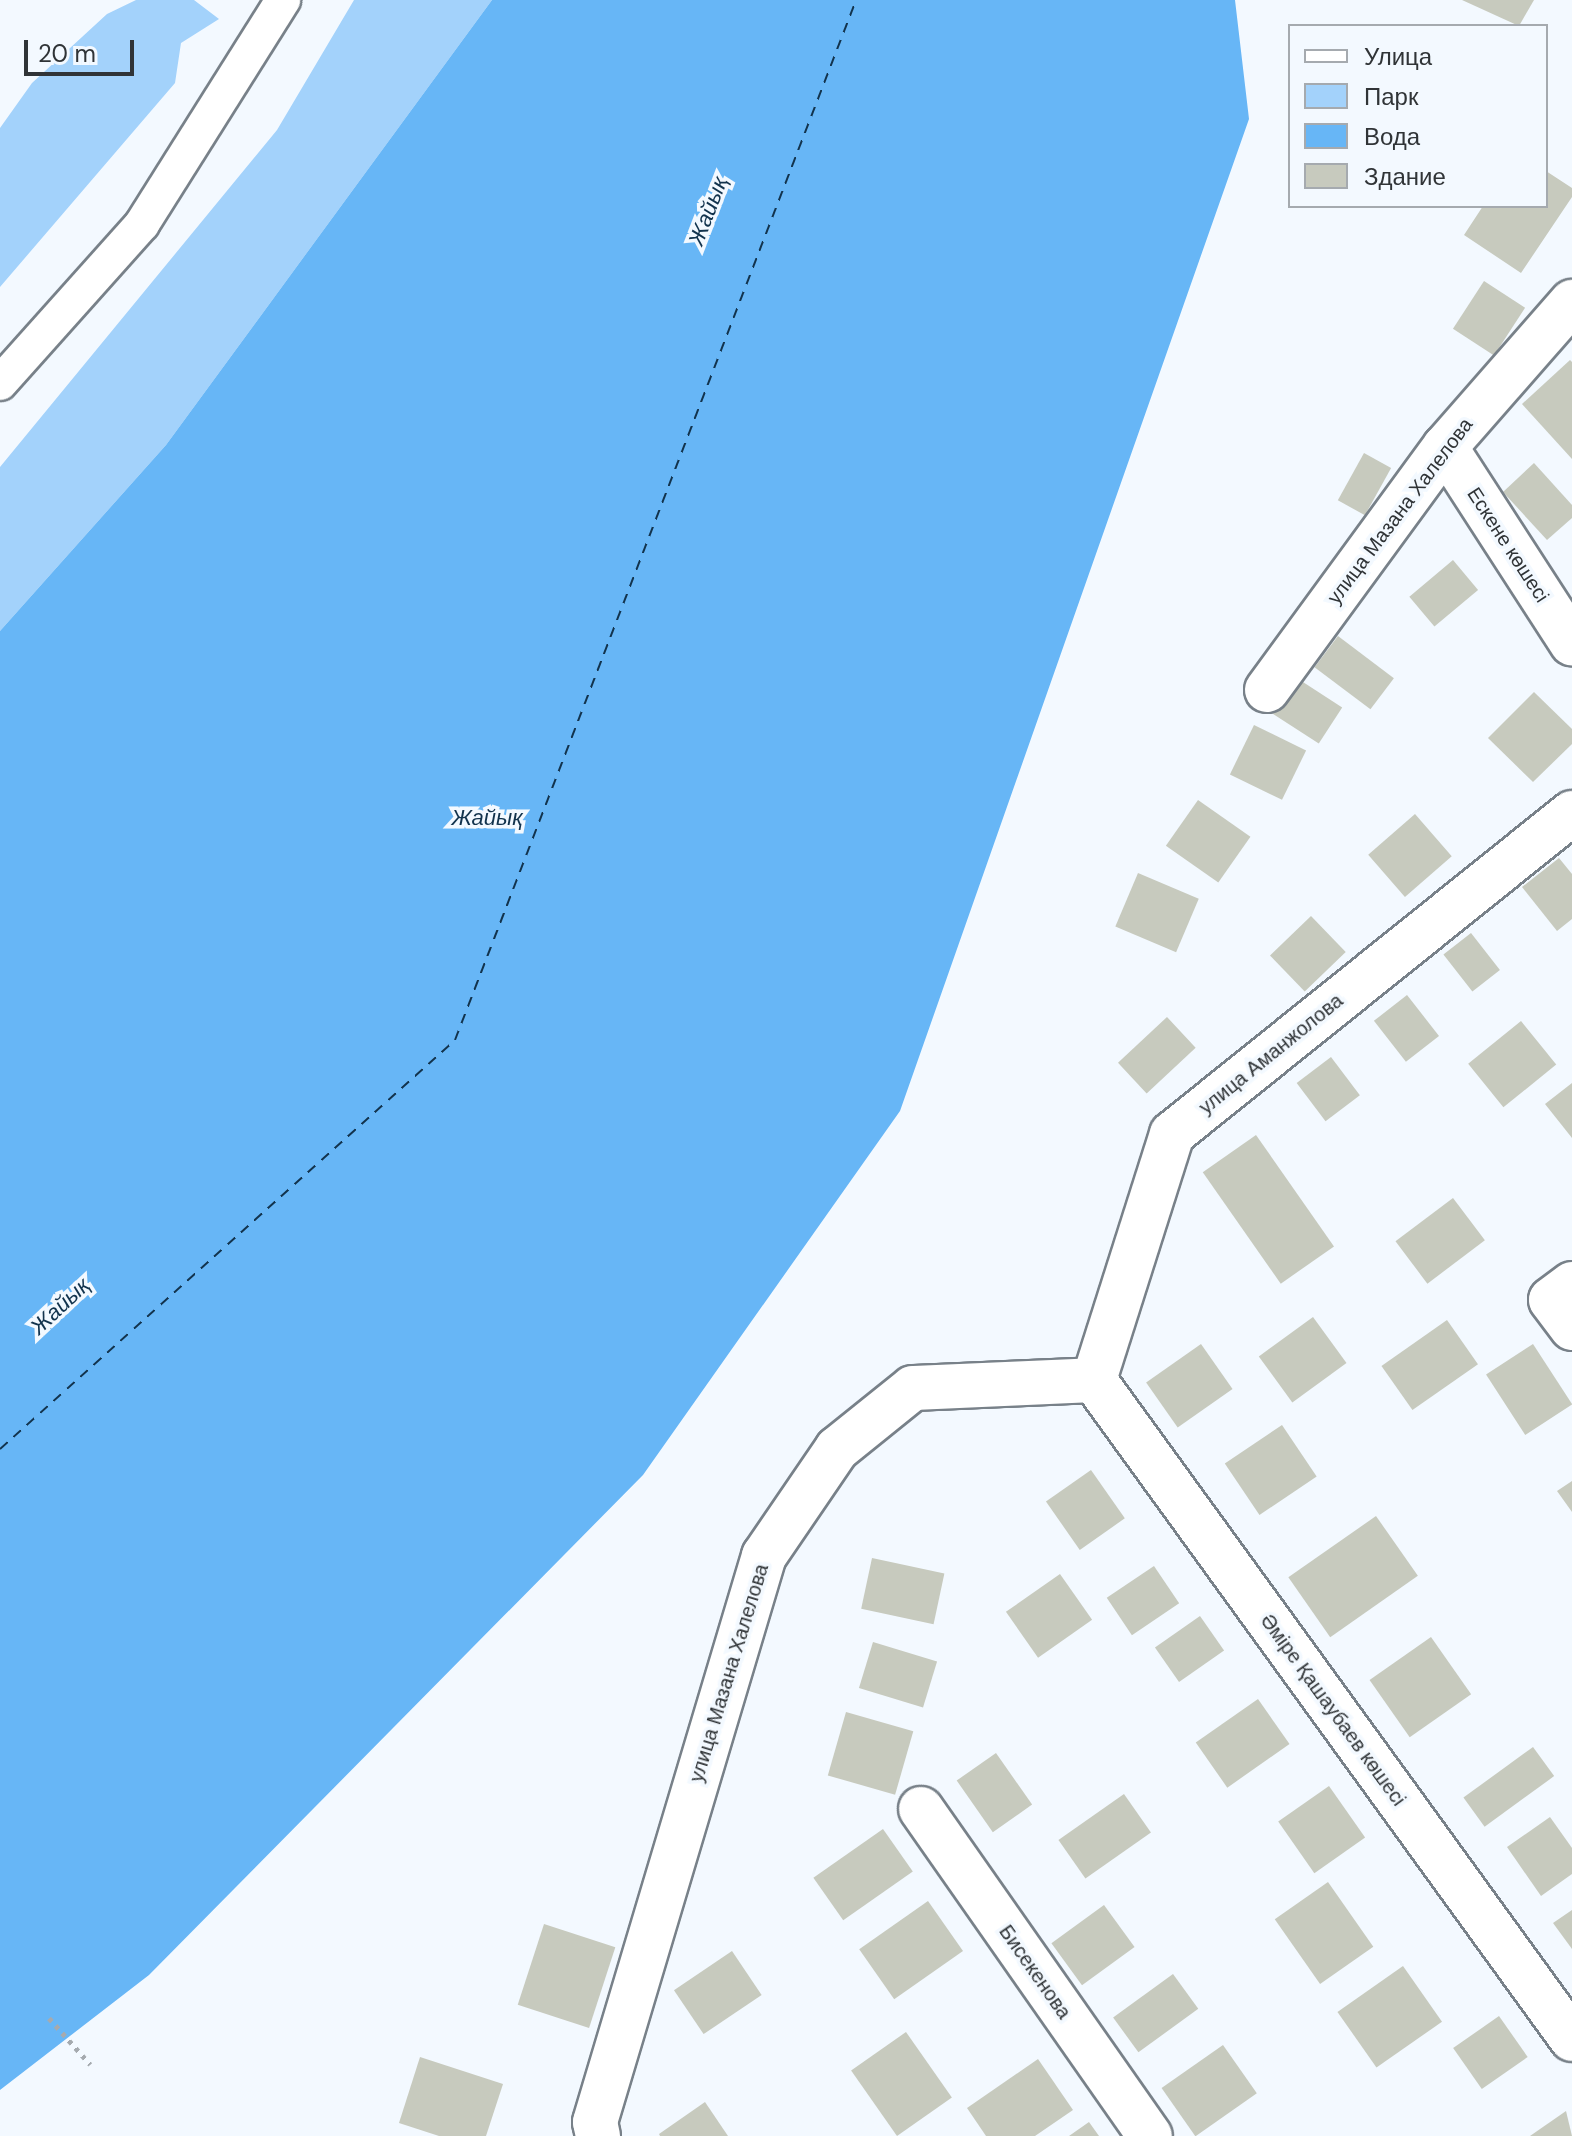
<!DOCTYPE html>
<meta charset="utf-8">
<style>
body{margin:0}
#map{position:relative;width:1572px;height:2136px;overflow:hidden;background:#f3f9ff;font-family:"DM Sans",sans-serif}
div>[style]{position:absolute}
.green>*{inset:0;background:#a3d2fb}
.water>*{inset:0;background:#67b6f6}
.ferry>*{height:2px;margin-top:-1px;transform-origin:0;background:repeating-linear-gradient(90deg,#12334d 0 10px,transparent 0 18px)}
.building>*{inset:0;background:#c7cabe;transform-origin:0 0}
.path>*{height:5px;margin-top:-2.5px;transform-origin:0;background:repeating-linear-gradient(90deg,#a5aaaf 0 4px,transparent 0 10px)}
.roads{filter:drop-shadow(2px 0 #788189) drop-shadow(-2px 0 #788189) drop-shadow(0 2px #788189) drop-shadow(0 -2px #788189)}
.pedestrian>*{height:34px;margin:-17px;padding:0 17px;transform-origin:17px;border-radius:17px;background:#fff}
.minor>*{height:44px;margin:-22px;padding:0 22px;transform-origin:22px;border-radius:22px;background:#fff}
span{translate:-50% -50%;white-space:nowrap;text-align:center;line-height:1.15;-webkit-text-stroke:7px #f3f9ff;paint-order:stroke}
.street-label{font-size:20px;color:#303437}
.water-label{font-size:22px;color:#12334d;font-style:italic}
.legend{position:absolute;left:1288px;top:24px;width:260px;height:184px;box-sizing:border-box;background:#f3f9ff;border:2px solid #a5aaaf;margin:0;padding:10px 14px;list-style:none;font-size:24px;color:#303437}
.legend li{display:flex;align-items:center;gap:16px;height:40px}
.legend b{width:40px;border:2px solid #a5aaaf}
.scale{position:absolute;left:24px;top:40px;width:110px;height:36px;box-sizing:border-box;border:4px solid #303437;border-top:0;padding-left:10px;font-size:24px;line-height:28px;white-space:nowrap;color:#303437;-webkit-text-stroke:6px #f3f9ff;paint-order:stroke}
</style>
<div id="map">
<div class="green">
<div style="clip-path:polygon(136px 0,194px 0,219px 19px,181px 43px,175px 83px,0 287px,0 128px,32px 83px,107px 14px)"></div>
<div style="clip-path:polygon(354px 0,492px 0,166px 445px,0 631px,0 467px,277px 130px)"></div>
</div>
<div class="water">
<div style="clip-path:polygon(492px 0,1235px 0,1249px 119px,900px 1111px,643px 1475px,149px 1975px,0 2090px,0 631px,166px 445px)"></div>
</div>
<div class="ferry">
<div style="left:0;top:1449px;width:612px;rotate:-41.95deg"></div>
<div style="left:455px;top:1040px;width:1115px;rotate:-68.91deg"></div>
</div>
<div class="building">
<div style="clip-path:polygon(1462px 0,1534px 0,1519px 26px)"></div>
<div style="clip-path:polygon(1546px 171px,1572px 188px,1572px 197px,1521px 273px,1464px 235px,1483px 206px,1546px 206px)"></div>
<div style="left:1484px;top:281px;width:49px;height:57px;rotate:33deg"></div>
<div style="clip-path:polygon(1570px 360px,1572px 362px,1572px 459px,1522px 404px)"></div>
<div style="left:1364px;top:453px;width:31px;height:54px;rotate:29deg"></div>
<div style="clip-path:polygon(1534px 463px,1572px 505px,1572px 518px,1547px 540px,1503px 492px)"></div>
<div style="left:1453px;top:560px;width:39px;height:57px;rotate:50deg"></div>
<div style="left:1338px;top:636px;width:70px;height:39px;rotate:37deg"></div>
<div style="left:1286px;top:671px;width:67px;height:43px;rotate:33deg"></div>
<div style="clip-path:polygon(1534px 692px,1572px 729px,1572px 744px,1533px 782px,1488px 738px)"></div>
<div style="left:1254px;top:725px;width:58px;height:55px;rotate:26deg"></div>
<div style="left:1198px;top:800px;width:64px;height:56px;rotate:35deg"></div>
<div style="left:1415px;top:814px;width:56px;height:62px;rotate:49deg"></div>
<div style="clip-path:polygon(1559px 858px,1572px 874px,1572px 919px,1557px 931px,1522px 887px)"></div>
<div style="left:1138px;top:873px;width:66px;height:58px;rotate:23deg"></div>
<div style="left:1311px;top:916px;width:50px;height:57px;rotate:46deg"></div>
<div style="left:1471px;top:933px;width:47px;height:35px;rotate:52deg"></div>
<div style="left:1407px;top:995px;width:52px;height:42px;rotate:52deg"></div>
<div style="left:1167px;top:1017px;width:42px;height:67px;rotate:47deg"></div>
<div style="left:1521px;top:1021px;width:56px;height:68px;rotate:51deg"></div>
<div style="left:1331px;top:1057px;width:48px;height:43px;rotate:53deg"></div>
<div style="clip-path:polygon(1572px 1083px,1572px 1138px,1545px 1104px)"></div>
<div style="left:1256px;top:1135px;width:136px;height:65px;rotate:55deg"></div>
<div style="left:1453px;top:1198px;width:53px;height:72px;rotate:53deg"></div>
<div style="left:1313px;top:1317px;width:57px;height:67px;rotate:54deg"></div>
<div style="left:1447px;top:1320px;width:54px;height:80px;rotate:55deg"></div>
<div style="left:1201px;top:1344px;width:55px;height:67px;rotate:55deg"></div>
<div style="left:1533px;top:1344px;width:72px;height:56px;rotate:57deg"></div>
<div style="left:1282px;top:1425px;width:62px;height:69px;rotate:56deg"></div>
<div style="left:1091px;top:1470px;width:59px;height:55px;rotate:55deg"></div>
<div style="clip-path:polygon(1572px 1481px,1572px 1512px,1557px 1491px)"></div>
<div style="left:1376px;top:1516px;width:73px;height:107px;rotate:55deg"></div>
<div style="left:872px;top:1558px;width:74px;height:52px;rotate:12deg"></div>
<div style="left:1154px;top:1566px;width:45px;height:57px;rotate:56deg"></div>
<div style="left:1060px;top:1574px;width:56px;height:66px;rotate:55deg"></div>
<div style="left:1200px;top:1616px;width:42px;height:55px;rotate:55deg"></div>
<div style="left:1431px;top:1637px;width:70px;height:75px;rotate:55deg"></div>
<div style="left:873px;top:1642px;width:67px;height:48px;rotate:17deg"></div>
<div style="left:1258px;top:1699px;width:55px;height:76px;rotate:55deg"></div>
<div style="left:846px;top:1712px;width:70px;height:66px;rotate:16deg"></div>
<div style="left:1533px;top:1747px;width:36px;height:86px;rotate:54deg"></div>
<div style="left:996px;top:1753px;width:63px;height:48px;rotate:55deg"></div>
<div style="left:1329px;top:1786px;width:63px;height:62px;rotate:55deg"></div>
<div style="left:1124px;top:1794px;width:47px;height:80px;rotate:55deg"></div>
<div style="clip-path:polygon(1550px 1817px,1572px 1848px,1572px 1874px,1541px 1896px,1507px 1847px)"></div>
<div style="left:883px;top:1829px;width:52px;height:85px;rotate:55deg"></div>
<div style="left:1328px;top:1882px;width:79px;height:65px;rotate:55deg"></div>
<div style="left:928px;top:1901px;width:61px;height:84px;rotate:55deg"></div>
<div style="left:1104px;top:1905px;width:52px;height:65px;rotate:54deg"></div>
<div style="clip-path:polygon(1572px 1910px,1572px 1949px,1553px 1923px)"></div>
<div style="left:544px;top:1924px;width:75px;height:85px;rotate:18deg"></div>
<div style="left:732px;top:1951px;width:53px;height:70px;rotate:56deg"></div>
<div style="left:1403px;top:1966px;width:68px;height:80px;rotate:55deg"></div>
<div style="left:1173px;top:1974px;width:43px;height:74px;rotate:54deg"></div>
<div style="left:1499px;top:2016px;width:50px;height:56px;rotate:55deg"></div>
<div style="left:906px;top:2032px;width:80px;height:67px;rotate:55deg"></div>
<div style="left:1223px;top:2045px;width:59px;height:75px;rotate:55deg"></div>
<div style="clip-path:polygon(420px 2057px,503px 2084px,486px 2136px,439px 2136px,399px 2123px)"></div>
<div style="clip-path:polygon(1038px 2059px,1073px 2110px,1035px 2136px,986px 2136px,967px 2108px)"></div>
<div style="clip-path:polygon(705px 2102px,728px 2136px,660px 2136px,659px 2134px)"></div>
<div style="clip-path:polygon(1566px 2111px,1572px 2136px,1530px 2136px)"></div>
<div style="clip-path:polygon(1089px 2122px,1099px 2136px,1069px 2136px)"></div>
</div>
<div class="path">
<div style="left:49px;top:2018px;width:62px;rotate:48.3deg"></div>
</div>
<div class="roads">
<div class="pedestrian">
<div style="left:0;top:383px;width:213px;rotate:-48.2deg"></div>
<div style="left:142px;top:224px;width:265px;rotate:-57.8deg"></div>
</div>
<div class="minor">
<div style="left:1445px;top:447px;width:234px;rotate:57.1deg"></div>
<div style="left:1267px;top:690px;width:301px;rotate:-53.8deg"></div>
<div style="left:1445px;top:447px;width:193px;rotate:-48.8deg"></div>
<div style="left:1572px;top:1284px;width:26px;rotate:143deg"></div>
<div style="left:1551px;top:1300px;width:35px;rotate:53deg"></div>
<div style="left:1094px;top:1380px;width:814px;rotate:54.05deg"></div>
<div style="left:1094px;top:1380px;width:258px;rotate:-72.4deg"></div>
<div style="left:1172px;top:1134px;width:513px;rotate:-38.75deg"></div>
<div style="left:921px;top:1809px;width:399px;rotate:55deg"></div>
<div style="left:598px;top:2136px;width:14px;rotate:-102deg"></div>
<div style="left:595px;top:2122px;width:591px;rotate:-73.38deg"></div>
<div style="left:764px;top:1556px;width:130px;rotate:-55.7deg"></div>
<div style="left:837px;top:1449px;width:97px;rotate:-38.8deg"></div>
<div style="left:913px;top:1388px;width:181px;rotate:-2.5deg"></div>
</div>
</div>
<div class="street-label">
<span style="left:1400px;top:511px;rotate:-53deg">улица Мазана Халелова</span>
<span style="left:1508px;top:545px;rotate:57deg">Ескене көшесі</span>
<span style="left:1271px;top:1054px;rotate:-39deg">улица Аманжолова</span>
<span style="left:729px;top:1673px;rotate:-73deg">улица Мазана Халелова</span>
<span style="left:1333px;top:1710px;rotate:54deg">Әміре Қашаубаев көшесі</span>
<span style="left:1035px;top:1972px;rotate:55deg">Бисекенова</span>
</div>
<div class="water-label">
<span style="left:708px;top:211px;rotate:-69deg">Жайық</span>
<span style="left:487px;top:818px">Жайық</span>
<span style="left:60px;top:1306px;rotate:-43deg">Жайық</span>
</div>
<ul class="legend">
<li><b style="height:10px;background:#fff"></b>Улица</li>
<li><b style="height:22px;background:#a3d2fb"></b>Парк</li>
<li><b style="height:22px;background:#67b6f6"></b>Вода</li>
<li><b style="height:22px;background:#c7cabe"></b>Здание</li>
</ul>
<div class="scale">20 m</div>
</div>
